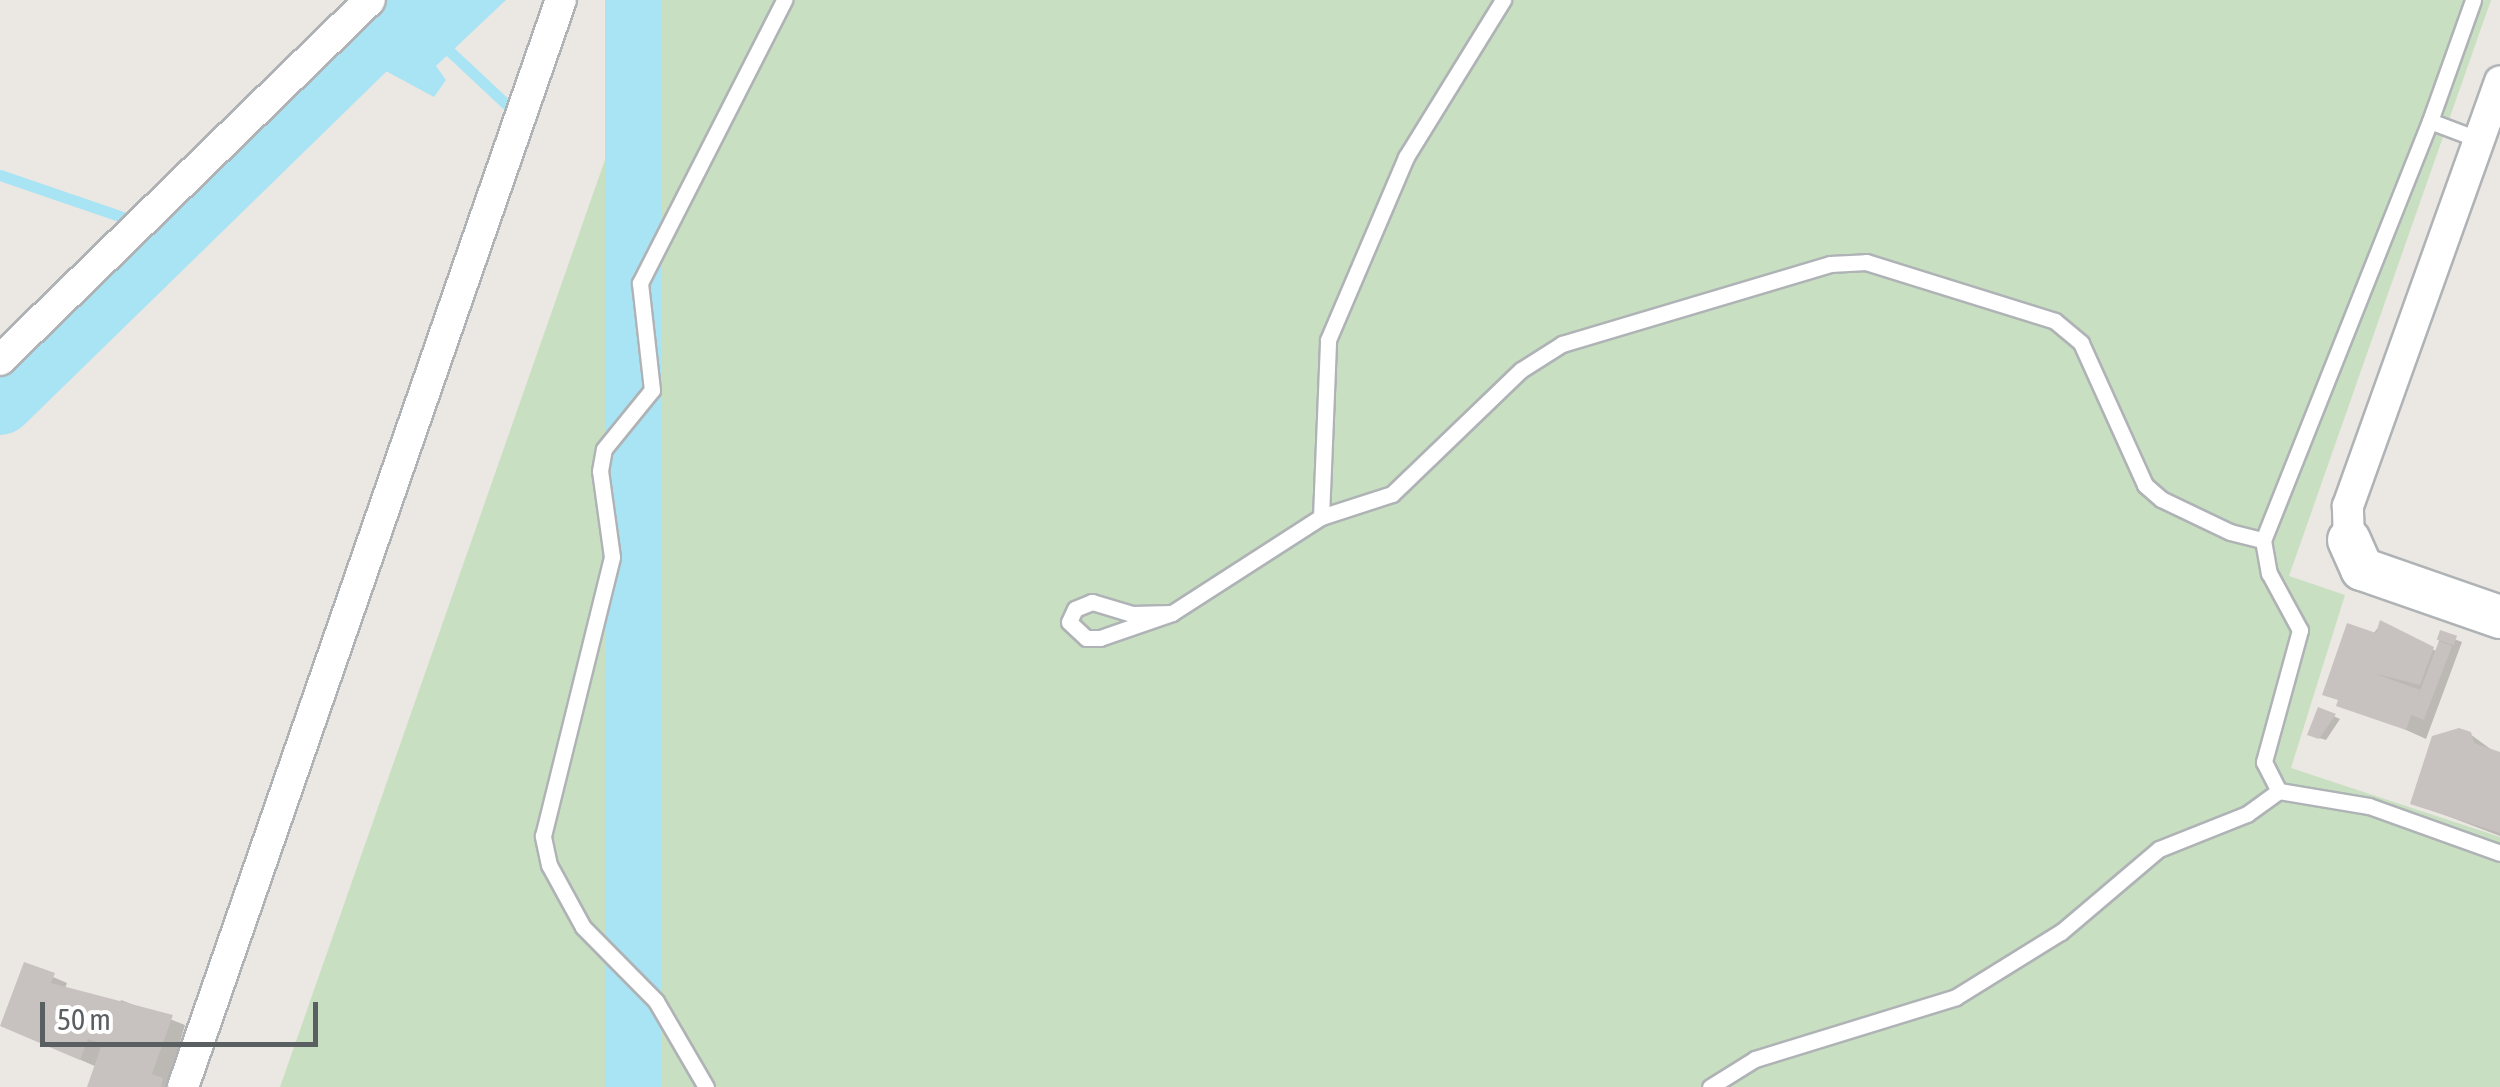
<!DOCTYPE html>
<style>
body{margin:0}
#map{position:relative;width:2500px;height:1087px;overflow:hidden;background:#ebe7e2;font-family:"Asap Condensed",sans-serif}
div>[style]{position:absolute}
.green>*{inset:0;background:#c8e0c1}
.water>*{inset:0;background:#a9e4f5;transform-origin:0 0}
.shadow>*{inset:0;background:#0003}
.stream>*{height:11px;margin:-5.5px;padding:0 5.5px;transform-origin:5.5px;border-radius:5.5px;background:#a9e4f5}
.river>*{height:68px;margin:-34px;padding:0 34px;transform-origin:34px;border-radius:34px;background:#a9e4f5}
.building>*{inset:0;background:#c7c2bf;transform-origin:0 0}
.roads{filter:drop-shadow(2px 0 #afb3b6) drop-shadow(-2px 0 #afb3b6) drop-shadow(0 2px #afb3b6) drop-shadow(0 -2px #afb3b6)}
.lane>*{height:15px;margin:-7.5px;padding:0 7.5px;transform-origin:7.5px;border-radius:7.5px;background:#fff}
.street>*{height:30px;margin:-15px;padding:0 15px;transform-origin:15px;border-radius:15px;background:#fff}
.secondary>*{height:42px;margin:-21px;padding:0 21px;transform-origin:21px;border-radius:21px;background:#fff}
span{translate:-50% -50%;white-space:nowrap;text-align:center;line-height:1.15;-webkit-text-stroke:8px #fff;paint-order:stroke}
.scale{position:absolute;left:40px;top:1002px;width:278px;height:45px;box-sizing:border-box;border:5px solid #5a5f61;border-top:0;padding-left:12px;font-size:30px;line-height:35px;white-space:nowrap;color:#5a5f61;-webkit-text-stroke:8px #fff;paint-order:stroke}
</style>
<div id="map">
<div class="green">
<div style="clip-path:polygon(661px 0,2491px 0,2289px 576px,2345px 595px,2291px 768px,2500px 837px,2500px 1087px,280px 1087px)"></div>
</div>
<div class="water">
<div style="clip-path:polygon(391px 0,506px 0,436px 66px,446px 80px,434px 97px,384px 70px,345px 79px,326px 61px)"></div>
<div style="left:605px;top:0;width:56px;height:1152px"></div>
</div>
<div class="shadow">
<div style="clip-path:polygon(2381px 624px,2436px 651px,2441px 634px,2462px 642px,2426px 739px,2325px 693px)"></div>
<div style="clip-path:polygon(2320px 710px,2340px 719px,2326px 740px,2316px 737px)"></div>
<div style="clip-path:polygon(2470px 734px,2500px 756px,2500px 836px,2413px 803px)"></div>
<div style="clip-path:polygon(25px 965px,67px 983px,64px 991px,118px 1009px,121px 1000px,185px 1025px,167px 1087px,92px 1087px,97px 1067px,16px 1032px)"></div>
</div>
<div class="stream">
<div style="left:443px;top:45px;width:86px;rotate:43.1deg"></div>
<div style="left:0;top:175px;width:179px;rotate:18.9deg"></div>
</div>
<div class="river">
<div style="left:0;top:401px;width:574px;rotate:-44.29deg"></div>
</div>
<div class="building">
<div style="clip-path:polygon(2380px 620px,2434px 647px,2420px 685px,2373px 673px,2420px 690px,2406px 730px,2336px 706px,2338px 700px,2322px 695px,2347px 623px,2376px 633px)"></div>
<div style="left:2440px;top:630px;width:18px;height:10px;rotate:19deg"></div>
<div style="left:2439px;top:641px;width:14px;height:79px;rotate:21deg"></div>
<div style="clip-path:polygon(2318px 707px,2336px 714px,2319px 739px,2307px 735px)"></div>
<div style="clip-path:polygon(2459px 728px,2471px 732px,2474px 743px,2500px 752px,2500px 833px,2410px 804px,2432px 736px)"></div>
<div style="clip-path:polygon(24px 962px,55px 973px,51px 983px,173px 1015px,152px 1074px,163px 1078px,161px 1087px,87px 1087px,102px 1044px,88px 1039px,80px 1060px,0 1026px)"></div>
</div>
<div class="roads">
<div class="lane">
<div style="left:2430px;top:121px;width:128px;rotate:-70.4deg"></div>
<div style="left:2480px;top:140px;width:53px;rotate:-159.2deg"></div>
<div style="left:2430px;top:121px;width:451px;rotate:111.7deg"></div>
<div style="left:2263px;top:540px;width:34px;rotate:80deg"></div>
<div style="left:2269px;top:573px;width:65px;rotate:61.5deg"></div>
<div style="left:2300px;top:630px;width:137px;rotate:105.3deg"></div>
<div style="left:2264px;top:762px;width:33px;rotate:63deg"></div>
<div style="left:2279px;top:791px;width:91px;rotate:9.5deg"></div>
<div style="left:2369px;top:806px;width:139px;rotate:19.7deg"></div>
<div style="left:1321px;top:517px;width:177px;rotate:-87.7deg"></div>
<div style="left:1328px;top:340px;width:199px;rotate:-66.9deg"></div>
<div style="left:1406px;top:157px;width:185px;rotate:-58.3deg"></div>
<div style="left:1172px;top:613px;width:40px;rotate:178.6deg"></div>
<div style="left:1132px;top:614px;width:42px;rotate:-163.3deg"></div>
<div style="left:1092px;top:602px;width:18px;rotate:158deg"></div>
<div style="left:1075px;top:609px;width:14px;rotate:115deg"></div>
<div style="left:1069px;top:622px;width:23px;rotate:43deg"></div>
<div style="left:1086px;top:638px;width:14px"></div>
<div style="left:1100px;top:638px;width:76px;rotate:-19.1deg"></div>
<div style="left:1172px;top:613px;width:177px;rotate:-32.8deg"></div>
<div style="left:1321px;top:517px;width:75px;rotate:-17.9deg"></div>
<div style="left:1392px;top:494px;width:179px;rotate:-43.9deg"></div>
<div style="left:1521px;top:370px;width:49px;rotate:-32.4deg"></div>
<div style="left:1562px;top:344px;width:280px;rotate:-16.6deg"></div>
<div style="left:1830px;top:264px;width:36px;rotate:-3deg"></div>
<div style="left:1866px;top:262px;width:198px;rotate:17.3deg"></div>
<div style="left:2055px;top:321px;width:34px;rotate:40deg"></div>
<div style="left:2081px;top:343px;width:156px;rotate:65.7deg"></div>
<div style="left:2145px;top:485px;width:21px;rotate:41deg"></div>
<div style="left:2161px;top:499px;width:76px;rotate:25.6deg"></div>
<div style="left:2230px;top:532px;width:34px;rotate:14deg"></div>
<div style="left:706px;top:1087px;width:99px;rotate:-120.2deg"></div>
<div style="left:656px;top:1001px;width:104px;rotate:-134.6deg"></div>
<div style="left:583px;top:927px;width:71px;rotate:-118.7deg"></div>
<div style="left:549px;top:865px;width:30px;rotate:-102deg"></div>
<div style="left:543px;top:836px;width:287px;rotate:-76.1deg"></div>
<div style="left:612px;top:557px;width:87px;rotate:-97.9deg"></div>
<div style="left:600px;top:471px;width:22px;rotate:-80deg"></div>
<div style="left:604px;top:449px;width:76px;rotate:-50.9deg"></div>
<div style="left:652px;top:390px;width:108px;rotate:-96.4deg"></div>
<div style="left:640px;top:283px;width:318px;rotate:-63deg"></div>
<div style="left:1710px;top:1087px;width:53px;rotate:-31.9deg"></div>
<div style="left:1755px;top:1059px;width:210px;rotate:-17.1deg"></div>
<div style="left:1956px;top:997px;width:123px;rotate:-31.8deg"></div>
<div style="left:2061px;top:932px;width:128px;rotate:-40.3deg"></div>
<div style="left:2159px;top:849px;width:95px;rotate:-21.7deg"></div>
<div style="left:2247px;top:814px;width:39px;rotate:-36deg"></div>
</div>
<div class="street">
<div style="left:0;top:360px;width:516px;rotate:-44.22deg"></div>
<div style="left:2349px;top:540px;width:34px;rotate:-92deg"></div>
<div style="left:2348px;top:506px;width:451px;rotate:-70.3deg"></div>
<div style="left:183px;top:1087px;width:1151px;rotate:-70.83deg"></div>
</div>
<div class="secondary">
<div style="left:2349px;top:540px;width:32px;rotate:66deg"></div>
<div style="left:2362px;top:569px;width:146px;rotate:19.2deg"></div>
</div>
</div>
<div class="scale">50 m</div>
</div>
